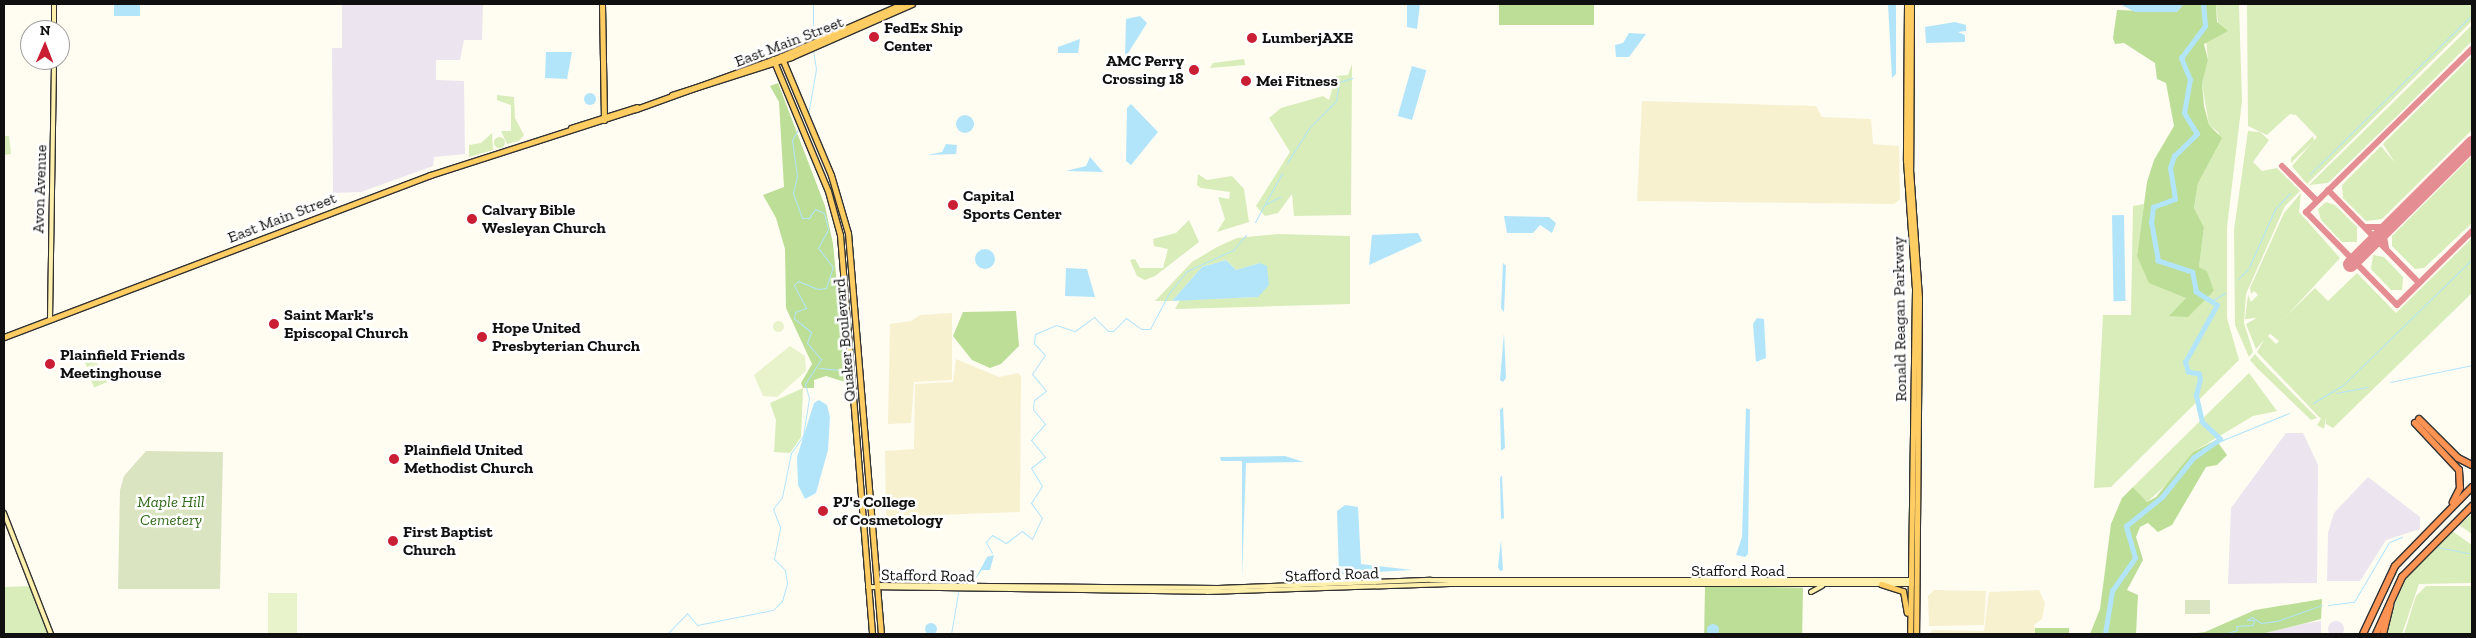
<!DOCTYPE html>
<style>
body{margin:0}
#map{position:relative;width:2476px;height:638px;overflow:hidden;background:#fffcf2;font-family:"Zilla Slab",serif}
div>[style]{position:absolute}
.industrial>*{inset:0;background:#ece4ee}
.round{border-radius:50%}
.farmland>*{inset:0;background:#f7f1d0}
.green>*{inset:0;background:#d8edb9;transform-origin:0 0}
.forest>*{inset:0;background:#bcde97;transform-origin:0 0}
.cemetery>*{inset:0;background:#dbe4c1;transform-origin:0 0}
.pitch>*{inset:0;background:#e8f3cb;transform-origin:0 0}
.water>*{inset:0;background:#b3e5fa;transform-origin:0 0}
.stream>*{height:1px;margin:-0.5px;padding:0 0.5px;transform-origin:0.5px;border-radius:0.5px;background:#b3e5fa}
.river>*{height:4.5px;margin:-2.25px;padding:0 2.25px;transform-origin:2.25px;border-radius:2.25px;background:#b3e5fa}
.taxiway>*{height:6px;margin:-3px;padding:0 3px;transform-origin:3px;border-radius:3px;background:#e48d92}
.runway>*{height:15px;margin:-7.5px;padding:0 7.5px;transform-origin:7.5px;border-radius:7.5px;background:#e48d92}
.roads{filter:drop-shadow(1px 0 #323232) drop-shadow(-1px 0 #323232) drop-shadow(0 1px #323232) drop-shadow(0 -1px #323232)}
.secondary>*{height:4px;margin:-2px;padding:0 2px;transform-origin:2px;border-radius:2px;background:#fff0ad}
.primary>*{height:5px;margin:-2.5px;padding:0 2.5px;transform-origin:2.5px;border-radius:2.5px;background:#ffcd62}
.motorway>*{height:6px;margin:-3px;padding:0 3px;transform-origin:3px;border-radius:3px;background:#fc9353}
.dots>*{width:14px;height:14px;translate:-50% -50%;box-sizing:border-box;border:2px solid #fff;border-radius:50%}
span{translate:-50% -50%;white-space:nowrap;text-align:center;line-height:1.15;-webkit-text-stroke:5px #fff;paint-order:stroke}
.poi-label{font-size:16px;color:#101010;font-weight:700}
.left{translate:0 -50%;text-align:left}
.right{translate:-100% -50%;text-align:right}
.street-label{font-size:16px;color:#101010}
.park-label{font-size:16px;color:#326c1b;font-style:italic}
.frame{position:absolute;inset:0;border:5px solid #101010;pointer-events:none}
.north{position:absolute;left:20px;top:20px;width:50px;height:50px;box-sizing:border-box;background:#fff;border:1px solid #9f9f9f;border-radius:50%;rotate:1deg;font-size:14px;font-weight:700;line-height:20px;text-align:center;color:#101010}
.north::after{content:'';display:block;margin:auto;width:18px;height:22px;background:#c91e33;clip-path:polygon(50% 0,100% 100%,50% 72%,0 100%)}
</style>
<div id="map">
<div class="industrial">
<div style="clip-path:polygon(342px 4px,483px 4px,482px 40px,464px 40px,460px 60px,436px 60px,436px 80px,464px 81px,465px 154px,434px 157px,433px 166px,361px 192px,333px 193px,332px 48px,342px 48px)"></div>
<div style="clip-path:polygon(2286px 433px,2303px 433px,2318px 465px,2317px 583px,2228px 584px,2231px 508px)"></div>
<div style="clip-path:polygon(2368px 477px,2420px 517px,2420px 529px,2386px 540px,2360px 581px,2327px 581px,2328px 533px,2334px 513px)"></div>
<div class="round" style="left:2328px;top:621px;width:16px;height:16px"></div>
<div style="clip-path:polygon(2321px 621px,2321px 634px,2261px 634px,2302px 624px)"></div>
</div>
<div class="farmland">
<div style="clip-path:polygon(1642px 101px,1816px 106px,1822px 117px,1871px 119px,1873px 144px,1899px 146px,1900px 199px,1894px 204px,1637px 201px)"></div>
<div style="clip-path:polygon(952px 313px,952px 380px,914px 382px,911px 423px,888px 424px,890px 324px,911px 321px,920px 315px)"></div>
<div style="clip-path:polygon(956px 359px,999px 377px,1018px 373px,1021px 376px,1020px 512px,886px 517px,885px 451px,914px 449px,915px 384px,953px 382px)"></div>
<div style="clip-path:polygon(1934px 590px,1986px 591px,1984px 625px,1929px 626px,1928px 596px)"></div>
<div style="clip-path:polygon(2039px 590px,2045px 603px,2042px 619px,2034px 625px,2038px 634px,1928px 634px,1933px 630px,1984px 631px,1989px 592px)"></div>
</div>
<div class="green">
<div style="clip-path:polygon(2216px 4px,2239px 4px,2242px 101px,2227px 227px,2227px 318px,2239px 360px,2111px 487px,2094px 488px,2103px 315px,2131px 315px,2133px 206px,2144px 204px,2137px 256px,2186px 298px,2170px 316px,2214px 292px,2207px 271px,2199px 267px,2204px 227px,2194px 208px,2198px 183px,2219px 133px,2209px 125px,2202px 84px,2208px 60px,2206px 40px,2228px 31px,2219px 29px)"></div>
<div style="clip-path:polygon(2247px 4px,2472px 4px,2472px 21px,2307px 184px,2292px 166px,2317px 137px,2296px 115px,2290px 114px,2267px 135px,2248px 126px)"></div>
<div style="clip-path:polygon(2472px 25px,2472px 41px,2395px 118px,2328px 183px,2309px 185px)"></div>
<div style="clip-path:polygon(2472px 56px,2472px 130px,2382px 219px,2366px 221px,2343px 198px,2342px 185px,2381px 146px,2395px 163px,2383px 144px)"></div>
<div style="clip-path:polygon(1244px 59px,1245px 65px,1210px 68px,1213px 63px)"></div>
<div style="clip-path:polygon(1352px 64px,1351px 215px,1294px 216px,1292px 194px,1278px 213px,1265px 216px,1256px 206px,1290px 152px,1269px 118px,1281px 108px,1323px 96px,1329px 100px,1336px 76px,1348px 75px)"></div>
<div style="clip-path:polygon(497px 95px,514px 97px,515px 118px,524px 135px,519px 141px,507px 144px,501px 131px,511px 131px,511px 105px,497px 100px)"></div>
<div style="clip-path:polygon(2248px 131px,2260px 132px,2269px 140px,2253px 162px,2262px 171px,2277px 168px,2300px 191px,2285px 206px,2246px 294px,2244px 323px,2253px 352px,2249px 357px,2235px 325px,2234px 230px)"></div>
<div style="clip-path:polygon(492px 133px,493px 150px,469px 157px,469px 145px,481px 143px)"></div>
<div style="clip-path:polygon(4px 136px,9px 136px,11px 154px,4px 155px)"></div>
<div style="clip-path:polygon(2313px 136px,2314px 141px,2291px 163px,2291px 158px)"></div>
<div class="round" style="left:493.5px;top:136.5px;width:11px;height:11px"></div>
<div style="clip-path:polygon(2472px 156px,2472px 223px,2424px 268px,2415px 269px,2392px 246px,2392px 236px)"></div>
<div style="clip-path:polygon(1198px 174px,1207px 180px,1232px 176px,1244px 189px,1249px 222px,1217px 232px,1225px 219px,1218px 197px,1229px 199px,1230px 192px,1201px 188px,1197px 185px)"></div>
<div style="clip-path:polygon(2301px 193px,2299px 212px,2340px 258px,2256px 349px,2246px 324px,2257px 318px,2245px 319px,2248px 295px,2251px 302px,2258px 295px,2254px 291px,2251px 294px,2250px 288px,2284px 213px)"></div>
<div style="clip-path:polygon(2326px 202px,2335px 205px,2357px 227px,2357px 242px,2342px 242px,2321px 220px,2318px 209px)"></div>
<div style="clip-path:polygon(1189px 220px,1199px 242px,1155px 276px,1145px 280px,1137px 276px,1130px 260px,1135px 259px,1140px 268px,1163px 268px,1168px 249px,1154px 246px,1153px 239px,1176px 233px)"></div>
<div style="clip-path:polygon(1278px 234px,1350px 236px,1350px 304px,1175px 309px,1180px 300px,1258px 297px,1260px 263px,1236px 270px,1226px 260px,1202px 267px,1172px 301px,1155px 301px,1192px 262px,1217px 247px,1237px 238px)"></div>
<div style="clip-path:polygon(2472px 238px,2472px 293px,2333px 428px,2326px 424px,2326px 418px,2324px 429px,2317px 425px,2321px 419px,2257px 352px,2267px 335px,2276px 344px,2279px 341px,2269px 333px,2315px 288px,2328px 301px,2357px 273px,2396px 313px)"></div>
<div style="clip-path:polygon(2373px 255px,2384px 257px,2403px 277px,2402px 290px,2391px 290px,2371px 269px)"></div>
<div style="clip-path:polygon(2255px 354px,2262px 362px,2317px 418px,2311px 420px,2258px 369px,2250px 360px)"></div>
<div class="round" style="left:85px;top:356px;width:12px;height:12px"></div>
<div style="left:102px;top:370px;width:13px;height:14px;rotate:67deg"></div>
<div style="clip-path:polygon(2249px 373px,2277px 411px,2253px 416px,2193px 452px,2176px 476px,2147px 502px,2133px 487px)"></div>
<div style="clip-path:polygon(803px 388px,801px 437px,790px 453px,774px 452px,776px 420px,770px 403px)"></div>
<div style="clip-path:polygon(2472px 514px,2472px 534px,2459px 525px)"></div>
<div style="clip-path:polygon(2452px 531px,2472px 545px,2472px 583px,2419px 584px,2402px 634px,2385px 634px,2402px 583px)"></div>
<div style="clip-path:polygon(31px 586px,52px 634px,5px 634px,4px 587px)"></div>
<div style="clip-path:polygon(2426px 586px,2472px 586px,2472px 634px,2404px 634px,2416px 596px)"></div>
</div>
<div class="forest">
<div style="left:1499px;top:4px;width:95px;height:21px"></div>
<div style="clip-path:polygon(2183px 4px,2216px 4px,2217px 22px,2228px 31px,2204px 44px,2208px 60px,2202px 84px,2204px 106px,2209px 125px,2222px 138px,2198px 183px,2194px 208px,2204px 227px,2199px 267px,2207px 271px,2214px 291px,2188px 317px,2169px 316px,2186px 298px,2149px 283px,2137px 256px,2147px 182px,2154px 160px,2174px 126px,2166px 83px,2157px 79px,2155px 63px,2124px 43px,2115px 44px,2113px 38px,2117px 10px,2177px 12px)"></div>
<div style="clip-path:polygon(778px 83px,825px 206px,833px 244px,846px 376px,845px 382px,826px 376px,814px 380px,814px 388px,803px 388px,801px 383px,812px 364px,786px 308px,785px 249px,776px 218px,763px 195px,784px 187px,779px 102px,770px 86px)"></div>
<div style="clip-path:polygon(1016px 311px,1019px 346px,1001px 364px,990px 368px,972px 360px,953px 336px,963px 312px)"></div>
<div style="clip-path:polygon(2216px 440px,2227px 455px,2217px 465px,2206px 467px,2172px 525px,2158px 532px,2148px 523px,2140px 527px,2136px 537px,2143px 560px,2127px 590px,2138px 595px,2136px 634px,2090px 634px,2100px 609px,2111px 524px,2122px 498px,2133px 487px,2147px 502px,2156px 497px,2193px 452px)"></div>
<div style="left:1705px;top:586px;width:98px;height:48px;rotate:1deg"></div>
<div style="clip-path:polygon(2322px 599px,2321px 619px,2306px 623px,2261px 634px,2188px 634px,2205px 632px,2255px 610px)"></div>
<div style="left:2035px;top:628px;width:34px;height:7px"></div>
</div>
<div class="cemetery">
<div style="clip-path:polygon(146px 451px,223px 452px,220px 589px,118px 589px,120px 490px,124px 476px)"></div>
<div style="left:2185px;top:600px;width:25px;height:14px"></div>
</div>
<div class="pitch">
<div class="round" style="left:772.5px;top:320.5px;width:11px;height:11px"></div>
<div style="clip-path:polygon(790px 346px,805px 356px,806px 371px,777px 397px,763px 396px,754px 375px)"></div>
<div class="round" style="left:88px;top:363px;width:12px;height:12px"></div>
<div style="left:268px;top:593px;width:29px;height:41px"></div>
</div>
<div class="water">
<div style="left:114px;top:4px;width:26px;height:12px"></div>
<div style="clip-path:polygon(1407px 4px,1420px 4px,1417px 29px,1407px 27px)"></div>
<div style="clip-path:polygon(1888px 4px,1896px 4px,1896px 74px,1892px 78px)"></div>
<div style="clip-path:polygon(2120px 4px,2183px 4px,2183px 5px,2177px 12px,2135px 12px)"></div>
<div style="clip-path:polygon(1140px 16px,1147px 23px,1125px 58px,1126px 19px)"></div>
<div style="clip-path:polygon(1955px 22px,1966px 25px,1966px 31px,1958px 32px,1965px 35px,1965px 42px,1926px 43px,1925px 27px)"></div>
<div style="clip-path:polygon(1629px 33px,1646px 34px,1629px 57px,1616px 57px,1615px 45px,1623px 43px)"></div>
<div style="clip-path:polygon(1080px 39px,1078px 53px,1058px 53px,1058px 47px)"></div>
<div style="clip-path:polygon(546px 52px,572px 52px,567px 79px,545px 78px)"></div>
<div style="left:1412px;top:66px;width:15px;height:52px;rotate:16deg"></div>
<div class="round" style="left:584px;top:93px;width:12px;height:12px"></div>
<div style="clip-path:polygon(1131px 104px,1158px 132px,1131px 165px,1126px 161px,1127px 108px)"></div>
<div class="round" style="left:956px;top:115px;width:18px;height:18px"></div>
<div style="clip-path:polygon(946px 144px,957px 145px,956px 154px,927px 155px,942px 152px)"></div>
<div style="clip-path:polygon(1090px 157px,1103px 172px,1066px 171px,1086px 166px)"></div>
<div style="left:2124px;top:215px;width:86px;height:12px;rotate:89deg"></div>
<div style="clip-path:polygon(1504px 216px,1549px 217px,1556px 223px,1552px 233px,1540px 225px,1533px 233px,1507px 233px)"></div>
<div style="clip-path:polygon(1418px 233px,1422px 241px,1369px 265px,1372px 235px)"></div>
<div class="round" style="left:975px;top:249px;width:20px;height:20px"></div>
<div style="clip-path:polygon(1226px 260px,1236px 270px,1260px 263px,1267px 266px,1269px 285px,1258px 297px,1172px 301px,1202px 267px)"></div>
<div style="clip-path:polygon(1503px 263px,1506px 266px,1504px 312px,1501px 308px)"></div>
<div style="clip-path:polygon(1066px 268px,1087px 269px,1095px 297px,1065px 296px)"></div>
<div style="clip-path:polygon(1764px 319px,1766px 358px,1756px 362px,1753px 324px,1757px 318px)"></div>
<div style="clip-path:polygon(1504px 333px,1506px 378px,1503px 382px,1500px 380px)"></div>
<div style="clip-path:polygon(819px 400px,827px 405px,830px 417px,828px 450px,816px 493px,805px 499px,798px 485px,797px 457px,814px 403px)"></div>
<div style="clip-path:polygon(1503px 407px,1505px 448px,1501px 451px,1500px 410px)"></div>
<div style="clip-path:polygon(1746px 408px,1750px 410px,1748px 554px,1745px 557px,1736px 555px,1742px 537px)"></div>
<div style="clip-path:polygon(1285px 456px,1304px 462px,1246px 463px,1242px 579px,1242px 461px,1221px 461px,1220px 457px)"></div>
<div style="clip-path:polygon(1502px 475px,1504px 518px,1501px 519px,1500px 478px)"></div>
<div style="clip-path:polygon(1345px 505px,1358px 507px,1361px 564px,1412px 570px,1339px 574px,1337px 511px)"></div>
<div style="clip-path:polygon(1501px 540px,1503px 570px,1500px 571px,1498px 567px)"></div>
<div style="clip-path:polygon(994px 555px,990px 570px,982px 570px,974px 581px,987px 557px)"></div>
<div class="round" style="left:925px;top:623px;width:12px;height:12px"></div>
<div class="round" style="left:1707px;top:624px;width:12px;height:12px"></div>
</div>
<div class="stream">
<div style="left:813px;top:4px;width:35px;rotate:90deg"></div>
<div style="left:1337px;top:78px;width:7px;rotate:82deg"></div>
<div style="left:808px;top:115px;width:47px;rotate:-80.1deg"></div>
<div style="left:816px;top:69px;width:18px;rotate:-99deg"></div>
<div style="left:1287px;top:163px;width:41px;rotate:-57.8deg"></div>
<div style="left:1309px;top:128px;width:38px;rotate:-45deg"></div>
<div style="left:1336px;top:101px;width:19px;rotate:-81deg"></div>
<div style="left:1339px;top:82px;width:14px;rotate:-17deg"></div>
<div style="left:2310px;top:174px;width:227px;rotate:-44.5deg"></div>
<div style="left:1266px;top:204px;width:16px;rotate:-27deg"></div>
<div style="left:1255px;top:222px;width:56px;rotate:-61.1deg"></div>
<div style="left:2249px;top:267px;width:64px;rotate:-65.9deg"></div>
<div style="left:2275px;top:209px;width:22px;rotate:-47deg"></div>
<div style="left:2238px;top:279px;width:14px;rotate:-45deg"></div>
<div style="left:2213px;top:300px;width:14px;rotate:-30deg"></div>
<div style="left:819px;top:368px;width:25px;rotate:5deg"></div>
<div style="left:2390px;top:382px;width:84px;rotate:-11.7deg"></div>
<div style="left:2336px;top:393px;width:32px;rotate:-11deg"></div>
<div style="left:2313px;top:403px;width:35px;rotate:-31deg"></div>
<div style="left:2343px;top:385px;width:180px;rotate:-44.3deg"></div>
<div style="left:2218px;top:442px;width:77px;rotate:-22.2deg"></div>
<div style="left:2437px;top:547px;width:36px;rotate:11deg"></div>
<div style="left:992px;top:553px;width:13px;rotate:-119deg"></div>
<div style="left:986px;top:542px;width:9px;rotate:-49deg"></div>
<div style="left:992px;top:535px;width:16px;rotate:30deg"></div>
<div style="left:1006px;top:543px;width:20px;rotate:-37deg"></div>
<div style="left:1022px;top:531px;width:13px;rotate:39deg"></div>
<div style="left:1032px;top:539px;width:23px;rotate:-65deg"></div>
<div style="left:1042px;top:518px;width:19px;rotate:-126deg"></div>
<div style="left:1031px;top:503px;width:20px;rotate:-57deg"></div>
<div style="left:1042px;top:486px;width:21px;rotate:-121deg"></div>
<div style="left:1031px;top:468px;width:18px;rotate:-38deg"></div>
<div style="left:1045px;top:457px;width:22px;rotate:-129deg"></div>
<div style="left:1031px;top:440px;width:21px;rotate:-49deg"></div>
<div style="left:1045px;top:424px;width:19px;rotate:-129deg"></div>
<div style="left:1033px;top:409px;width:9px;rotate:-84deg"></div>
<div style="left:1034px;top:400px;width:15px;rotate:-37deg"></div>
<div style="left:1046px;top:391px;width:22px;rotate:-129deg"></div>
<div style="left:1032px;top:374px;width:23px;rotate:-56deg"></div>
<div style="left:1045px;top:355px;width:16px;rotate:-133deg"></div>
<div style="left:1034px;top:343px;width:9px;rotate:-84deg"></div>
<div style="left:1035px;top:334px;width:23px;rotate:-23deg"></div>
<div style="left:1056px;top:325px;width:20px;rotate:18deg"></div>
<div style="left:1075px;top:331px;width:24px;rotate:-36deg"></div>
<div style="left:1094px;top:317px;width:20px;rotate:45deg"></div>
<div style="left:1108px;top:331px;width:5px"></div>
<div style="left:1113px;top:331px;width:18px;rotate:-45deg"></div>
<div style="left:1126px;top:318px;width:19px;rotate:36deg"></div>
<div style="left:1141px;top:329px;width:9px"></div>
<div style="left:1150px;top:329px;width:41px;rotate:-62.2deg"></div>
<div style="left:1169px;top:293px;width:28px;rotate:-51deg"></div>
<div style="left:1187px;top:271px;width:51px;rotate:-24.5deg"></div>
<div style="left:1233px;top:250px;width:20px;rotate:-49deg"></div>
<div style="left:2328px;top:605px;width:26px;rotate:-7deg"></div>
<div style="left:2354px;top:602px;width:69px;rotate:-59.7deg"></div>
<div style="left:2389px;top:542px;width:14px;rotate:-21deg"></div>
<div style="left:667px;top:634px;width:29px;rotate:-46deg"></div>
<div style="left:687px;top:613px;width:16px;rotate:50deg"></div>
<div style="left:697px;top:625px;width:77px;rotate:-11.2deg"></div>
<div style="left:773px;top:610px;width:13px;rotate:-45deg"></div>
<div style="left:782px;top:601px;width:19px;rotate:-74deg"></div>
<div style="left:787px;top:583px;width:13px;rotate:-99deg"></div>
<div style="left:785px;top:570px;width:16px;rotate:-135deg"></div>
<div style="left:774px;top:559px;width:33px;rotate:-79deg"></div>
<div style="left:780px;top:527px;width:19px;rotate:-111deg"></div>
<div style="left:773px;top:509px;width:15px;rotate:-53deg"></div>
<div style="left:782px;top:497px;width:45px;rotate:-78.4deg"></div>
<div style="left:791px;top:453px;width:21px;rotate:-55deg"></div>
<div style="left:803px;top:436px;width:38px;rotate:-81deg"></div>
<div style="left:809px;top:398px;width:15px;rotate:-106deg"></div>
<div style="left:805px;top:384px;width:30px;rotate:-57deg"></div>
<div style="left:821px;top:359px;width:21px;rotate:-131deg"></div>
<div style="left:807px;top:343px;width:12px;rotate:-70deg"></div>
<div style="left:811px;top:332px;width:22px;rotate:-141deg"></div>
<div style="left:794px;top:318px;width:6px;rotate:-81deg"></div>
<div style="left:795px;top:312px;width:12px;rotate:-20deg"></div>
<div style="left:806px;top:308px;width:26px;rotate:-118deg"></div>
<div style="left:794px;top:285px;width:6px;rotate:-45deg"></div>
<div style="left:798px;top:281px;width:22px;rotate:22deg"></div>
<div style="left:818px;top:289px;width:8px;rotate:-7deg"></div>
<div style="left:826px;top:288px;width:22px;rotate:-72deg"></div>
<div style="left:833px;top:267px;width:24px;rotate:-128deg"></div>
<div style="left:818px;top:248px;width:21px;rotate:-62deg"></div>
<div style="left:828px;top:229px;width:16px;rotate:-104deg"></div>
<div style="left:824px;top:213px;width:10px;rotate:-156deg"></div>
<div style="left:815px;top:209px;width:11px;rotate:124deg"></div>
<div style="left:809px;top:218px;width:7px;rotate:180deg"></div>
<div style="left:802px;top:218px;width:27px;rotate:-110deg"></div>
<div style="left:793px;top:193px;width:17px;rotate:-77deg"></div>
<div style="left:797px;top:176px;width:36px;rotate:-98deg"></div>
<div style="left:792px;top:140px;width:16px;rotate:-60deg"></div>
<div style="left:951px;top:634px;width:42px;rotate:-80.3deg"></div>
<div style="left:2224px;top:634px;width:14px;rotate:-17deg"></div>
<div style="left:2237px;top:630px;width:4px;rotate:-104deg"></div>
<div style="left:2236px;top:626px;width:17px;rotate:-3deg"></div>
<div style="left:2253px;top:625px;width:5px;rotate:-79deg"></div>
<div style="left:2254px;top:620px;width:7px;rotate:180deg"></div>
<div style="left:2247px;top:620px;width:6px;rotate:-31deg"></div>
<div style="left:2252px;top:617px;width:11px;rotate:34deg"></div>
<div style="left:2261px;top:623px;width:16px;rotate:-7deg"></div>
<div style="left:2277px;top:621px;width:48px;rotate:-19.6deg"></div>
</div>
<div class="river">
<div style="left:2105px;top:634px;width:44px;rotate:-80.8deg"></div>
<div style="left:2112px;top:591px;width:40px;rotate:-55.1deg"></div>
<div style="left:2135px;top:558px;width:33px;rotate:-106deg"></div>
<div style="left:2126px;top:526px;width:46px;rotate:-38.9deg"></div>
<div style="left:2162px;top:497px;width:50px;rotate:-51.5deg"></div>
<div style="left:2193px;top:458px;width:33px;rotate:-35deg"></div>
<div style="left:2220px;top:439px;width:25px;rotate:-137deg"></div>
<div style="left:2202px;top:422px;width:28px;rotate:-103deg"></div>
<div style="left:2196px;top:395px;width:16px;rotate:-76deg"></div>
<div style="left:2200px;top:379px;width:5px;rotate:-101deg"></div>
<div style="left:2199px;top:374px;width:11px;rotate:-170deg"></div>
<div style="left:2188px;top:372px;width:10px;rotate:-107deg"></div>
<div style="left:2185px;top:362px;width:65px;rotate:-60.7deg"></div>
<div style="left:2217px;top:305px;width:25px;rotate:-148deg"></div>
<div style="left:2196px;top:292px;width:20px;rotate:-101deg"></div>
<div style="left:2192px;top:272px;width:36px;rotate:-162deg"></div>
<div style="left:2158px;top:261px;width:39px;rotate:-100deg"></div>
<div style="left:2151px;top:223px;width:16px;rotate:-83deg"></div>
<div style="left:2153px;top:207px;width:23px;rotate:-20deg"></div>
<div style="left:2175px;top:199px;width:31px;rotate:-99deg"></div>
<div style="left:2170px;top:168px;width:13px;rotate:-72deg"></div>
<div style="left:2174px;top:156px;width:32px;rotate:-44deg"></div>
<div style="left:2197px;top:134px;width:25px;rotate:-122deg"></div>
<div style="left:2184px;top:113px;width:34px;rotate:-80deg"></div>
<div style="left:2190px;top:80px;width:24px;rotate:-112deg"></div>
<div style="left:2181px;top:58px;width:40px;rotate:-53deg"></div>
<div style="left:2205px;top:26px;width:22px;rotate:-95deg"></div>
</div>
<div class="taxiway">
<div style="left:2472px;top:49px;width:233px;rotate:135.5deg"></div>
<div style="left:2306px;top:212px;width:130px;rotate:45.6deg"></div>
<div style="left:2397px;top:305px;width:105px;rotate:-44.6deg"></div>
<div style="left:2282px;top:166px;width:49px;rotate:45deg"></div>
<div style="left:2328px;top:190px;width:130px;rotate:45.6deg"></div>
<div style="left:2366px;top:227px;width:19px"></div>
<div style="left:2385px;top:227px;width:27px;rotate:-42deg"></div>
<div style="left:2386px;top:248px;width:11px;rotate:-100deg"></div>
<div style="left:2384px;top:237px;width:13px;rotate:-63deg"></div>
</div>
<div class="runway">
<div style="left:2350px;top:264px;width:172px;rotate:-44.8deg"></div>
</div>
<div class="roads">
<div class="secondary">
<div style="left:54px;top:30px;width:26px;rotate:-90deg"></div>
<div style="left:50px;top:319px;width:259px;rotate:-89.1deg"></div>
<div style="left:4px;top:513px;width:130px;rotate:68.8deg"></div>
<div style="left:877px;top:585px;width:341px;rotate:0.5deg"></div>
<div style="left:1218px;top:588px;width:213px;rotate:-2.2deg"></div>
<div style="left:1431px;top:580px;width:481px"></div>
<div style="left:868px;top:587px;width:339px;rotate:0.8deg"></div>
<div style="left:1207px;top:592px;width:243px;rotate:-1.9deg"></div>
<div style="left:1450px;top:584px;width:462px"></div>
<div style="left:1811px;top:592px;width:13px;rotate:-29deg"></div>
</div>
<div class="primary">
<div style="left:602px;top:4px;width:116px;rotate:89deg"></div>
<div style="left:1907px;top:4px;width:156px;rotate:90.4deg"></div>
<div style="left:1906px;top:160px;width:130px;rotate:86deg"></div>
<div style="left:1915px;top:290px;width:344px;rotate:90.8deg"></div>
<div style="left:1911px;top:4px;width:165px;rotate:90.3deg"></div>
<div style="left:1910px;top:169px;width:129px;rotate:86deg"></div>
<div style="left:1919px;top:298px;width:336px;rotate:90.5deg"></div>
<div style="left:781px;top:56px;width:129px;rotate:67.2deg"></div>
<div style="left:831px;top:175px;width:60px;rotate:73.7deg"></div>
<div style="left:848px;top:233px;width:402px;rotate:85.3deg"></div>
<div style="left:773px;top:59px;width:143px;rotate:67.4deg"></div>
<div style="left:828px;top:191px;width:46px;rotate:74.7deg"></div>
<div style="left:840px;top:235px;width:400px;rotate:85.4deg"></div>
<div style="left:672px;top:95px;width:125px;rotate:-17.7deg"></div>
<div style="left:791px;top:57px;width:132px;rotate:-23.7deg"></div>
<div style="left:571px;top:128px;width:69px;rotate:-17.7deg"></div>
<div style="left:4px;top:337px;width:456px;rotate:-20.8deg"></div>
<div style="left:430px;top:175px;width:216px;rotate:-17.8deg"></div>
<div style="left:636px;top:109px;width:150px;rotate:-19.9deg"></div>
<div style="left:777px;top:58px;width:136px;rotate:-23.4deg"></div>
<div style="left:1881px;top:584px;width:23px;rotate:18deg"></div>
<div style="left:1903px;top:591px;width:22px;rotate:80deg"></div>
</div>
<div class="motorway">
<div style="left:2419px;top:419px;width:55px;rotate:45deg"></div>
<div style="left:2458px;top:458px;width:16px;rotate:27deg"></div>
<div style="left:2415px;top:423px;width:64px;rotate:46.9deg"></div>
<div style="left:2459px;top:470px;width:18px;rotate:87deg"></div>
<div style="left:2460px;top:488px;width:16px;rotate:117deg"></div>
<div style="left:2363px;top:634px;width:75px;rotate:-64.8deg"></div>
<div style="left:2395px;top:566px;width:110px;rotate:-45.7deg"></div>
<div style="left:2376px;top:634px;width:63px;rotate:-65.5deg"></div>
<div style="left:2402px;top:577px;width:100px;rotate:-45.4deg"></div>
<div style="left:2383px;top:634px;width:30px;rotate:-76deg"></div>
</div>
</div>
<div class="dots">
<div style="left:874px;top:37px;background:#c91e33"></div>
<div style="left:1252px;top:38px;background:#c91e33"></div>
<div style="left:1194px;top:70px;background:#c91e33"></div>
<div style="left:1246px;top:81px;background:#c91e33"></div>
<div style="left:953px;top:205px;background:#c91e33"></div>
<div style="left:472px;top:219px;background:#c91e33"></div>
<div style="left:274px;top:324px;background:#c91e33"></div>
<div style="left:482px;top:337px;background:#c91e33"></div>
<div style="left:50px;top:364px;background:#c91e33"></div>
<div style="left:394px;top:459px;background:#c91e33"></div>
<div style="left:823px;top:511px;background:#c91e33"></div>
<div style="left:393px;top:541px;background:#c91e33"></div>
</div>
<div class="poi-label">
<span class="left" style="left:884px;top:37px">FedEx Ship<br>Center</span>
<span class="left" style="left:1262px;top:38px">LumberjAXE</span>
<span class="right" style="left:1184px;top:70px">AMC Perry<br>Crossing 18</span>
<span class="left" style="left:1256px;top:81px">Mei Fitness</span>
<span class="left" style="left:963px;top:205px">Capital<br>Sports Center</span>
<span class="left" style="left:482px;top:219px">Calvary Bible<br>Wesleyan Church</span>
<span class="left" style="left:284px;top:324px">Saint Mark's<br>Episcopal Church</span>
<span class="left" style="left:492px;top:337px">Hope United<br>Presbyterian Church</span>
<span class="left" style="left:60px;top:364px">Plainfield Friends<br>Meetinghouse</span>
<span class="left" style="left:404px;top:459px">Plainfield United<br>Methodist Church</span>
<span class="left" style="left:833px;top:511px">PJ's College<br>of Cosmetology</span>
<span class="left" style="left:403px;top:541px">First Baptist<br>Church</span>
</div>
<div class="street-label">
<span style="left:789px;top:42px;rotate:-21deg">East Main Street</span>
<span style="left:40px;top:189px;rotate:-88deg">Avon Avenue</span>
<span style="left:282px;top:218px;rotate:-21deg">East Main Street</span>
<span style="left:1900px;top:319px;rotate:-91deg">Ronald Reagan Parkway</span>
<span style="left:845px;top:340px;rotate:-95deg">Quaker Boulevard</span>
<span style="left:1738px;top:571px">Stafford Road</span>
<span style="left:1332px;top:575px;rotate:-2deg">Stafford Road</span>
<span style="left:928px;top:576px;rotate:1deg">Stafford Road</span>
</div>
<div class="park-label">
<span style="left:171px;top:511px">Maple Hill<br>Cemetery</span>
</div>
<div class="frame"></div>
<div class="north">N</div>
</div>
